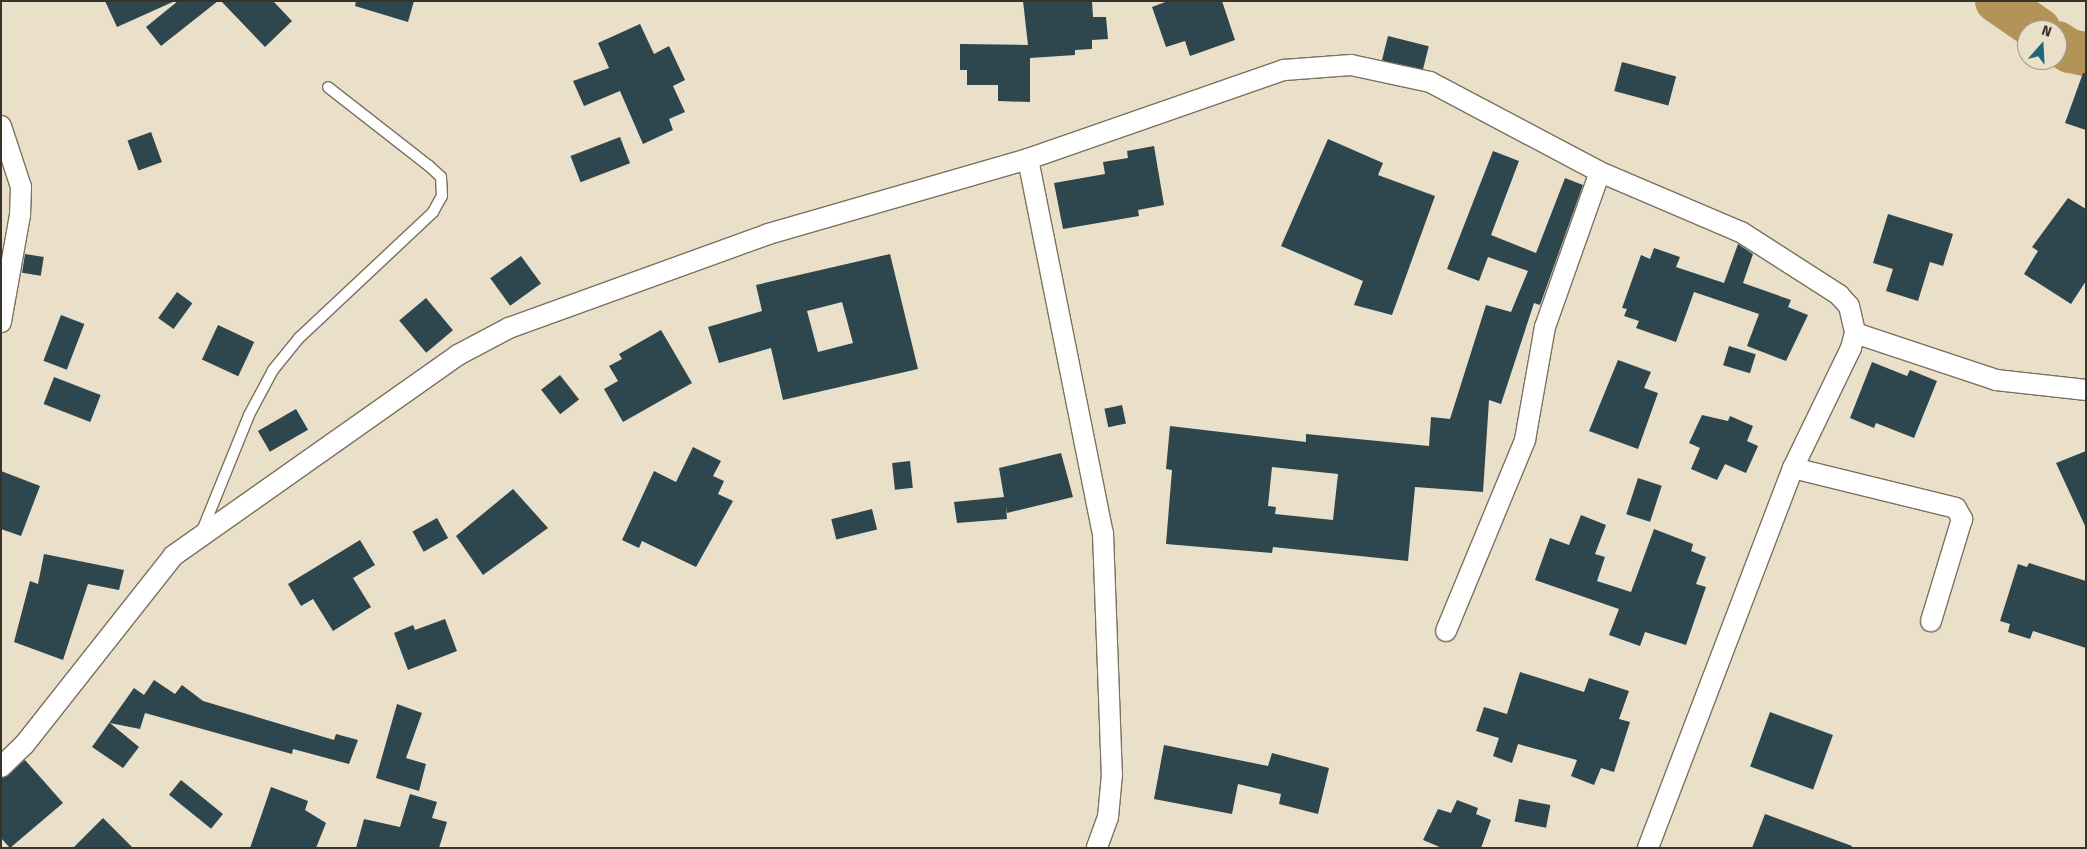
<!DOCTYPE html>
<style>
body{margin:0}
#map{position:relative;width:2087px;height:849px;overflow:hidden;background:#eadfc9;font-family:"Fira Sans",sans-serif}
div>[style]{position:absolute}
.river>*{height:44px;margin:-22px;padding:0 22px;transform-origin:22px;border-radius:22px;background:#b29458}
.building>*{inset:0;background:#2e464d;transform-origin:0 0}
.roads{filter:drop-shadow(1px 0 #7b715e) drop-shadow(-1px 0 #7b715e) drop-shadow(0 1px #7b715e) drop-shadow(0 -1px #7b715e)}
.service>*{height:10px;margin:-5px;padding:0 5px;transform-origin:5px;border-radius:5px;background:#fff}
.minor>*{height:20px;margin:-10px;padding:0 10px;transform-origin:10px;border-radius:10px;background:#fff}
span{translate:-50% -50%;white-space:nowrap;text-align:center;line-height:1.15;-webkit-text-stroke:5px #eadfc9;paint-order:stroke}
.frame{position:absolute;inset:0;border:2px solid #37332a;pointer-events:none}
.north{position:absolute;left:2017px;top:20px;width:50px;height:50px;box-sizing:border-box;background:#eadfc9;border:1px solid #a29a89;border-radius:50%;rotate:19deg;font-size:14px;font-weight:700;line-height:20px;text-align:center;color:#37332a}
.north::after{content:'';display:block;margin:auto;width:18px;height:22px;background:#206676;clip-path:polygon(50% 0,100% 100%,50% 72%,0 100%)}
</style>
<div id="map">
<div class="river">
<div style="left:1997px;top:1px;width:51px;rotate:34.6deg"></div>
<div style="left:2057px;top:43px;width:15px;rotate:32deg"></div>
<div style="left:2070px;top:51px;width:16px;rotate:11deg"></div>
</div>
<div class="building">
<div style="clip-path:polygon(105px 1px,175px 1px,117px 27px)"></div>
<div style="clip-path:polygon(178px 1px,218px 1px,161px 46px,146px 27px)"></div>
<div style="clip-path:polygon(221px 1px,273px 1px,292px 21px,265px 47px)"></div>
<div style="clip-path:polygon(356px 1px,414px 1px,408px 22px,355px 6px)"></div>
<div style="clip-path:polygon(1023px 1px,1092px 1px,1093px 17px,1106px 17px,1108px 39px,1092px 40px,1092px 49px,1075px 50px,1075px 55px,1030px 58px,1030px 102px,998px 101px,998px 85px,967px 85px,967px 70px,960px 70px,960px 44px,1028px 45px)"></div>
<div style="clip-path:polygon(1168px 1px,1222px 1px,1235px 40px,1190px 56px,1185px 41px,1166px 47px,1152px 7px)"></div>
<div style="clip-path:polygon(640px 24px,654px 54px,669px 46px,685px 80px,673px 86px,685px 112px,669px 119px,673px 130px,643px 144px,620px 91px,584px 106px,573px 81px,609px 68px,598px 43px)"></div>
<div style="left:1388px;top:36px;width:42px;height:25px;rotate:14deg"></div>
<div style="left:1622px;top:62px;width:56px;height:30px;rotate:15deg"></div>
<div style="clip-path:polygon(2083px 73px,2086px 73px,2086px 130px,2065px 123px)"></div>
<div style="left:151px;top:132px;width:32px;height:25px;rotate:70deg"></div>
<div style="left:620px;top:137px;width:28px;height:53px;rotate:69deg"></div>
<div style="clip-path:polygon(1328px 139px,1383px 163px,1378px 175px,1435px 196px,1392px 315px,1354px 305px,1363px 281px,1281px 246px)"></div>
<div style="clip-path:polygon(1154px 146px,1164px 205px,1138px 210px,1139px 216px,1063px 229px,1054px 183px,1105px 174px,1103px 162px,1128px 158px,1127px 151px)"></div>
<div style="clip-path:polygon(evenodd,1493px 151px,1519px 161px,1491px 235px,1536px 253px,1565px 178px,1583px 185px,1540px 305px,1534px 303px,1501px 404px,1489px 400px,1483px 492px,1415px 487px,1408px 561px,1273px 547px,1272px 553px,1166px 544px,1172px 470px,1166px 469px,1170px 426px,1306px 442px,1306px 434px,1429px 446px,1431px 417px,1450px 419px,1486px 305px,1511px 312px,1528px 271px,1488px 257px,1479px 281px,1447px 269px,1493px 151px,1272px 467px,1338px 474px,1333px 520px,1275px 514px,1276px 507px,1268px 506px,1272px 467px)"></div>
<div style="clip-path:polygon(2068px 198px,2086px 209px,2086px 281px,2071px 304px,2024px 274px,2038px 251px,2032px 247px)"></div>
<div style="clip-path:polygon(1888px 214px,1953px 234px,1943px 266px,1930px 262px,1918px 301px,1886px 291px,1893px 269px,1873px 263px)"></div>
<div style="clip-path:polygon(1738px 244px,1753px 254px,1743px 283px,1791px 300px,1788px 307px,1808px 315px,1786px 361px,1747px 346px,1759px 314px,1694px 292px,1676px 342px,1636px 328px,1639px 321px,1624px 316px,1627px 309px,1622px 308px,1641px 255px,1650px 259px,1654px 248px,1680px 257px,1676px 267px,1724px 283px)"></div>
<div style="left:25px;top:254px;width:19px;height:19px;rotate:9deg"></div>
<div style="clip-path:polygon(evenodd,890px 254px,918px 369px,783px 400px,771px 348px,719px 363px,708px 327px,762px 311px,756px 285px,890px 254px,842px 302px,853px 343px,818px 352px,807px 311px,842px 302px)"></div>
<div style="left:521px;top:256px;width:34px;height:38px;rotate:54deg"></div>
<div style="left:177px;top:292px;width:19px;height:32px;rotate:36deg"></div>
<div style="left:426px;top:298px;width:42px;height:35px;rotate:50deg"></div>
<div style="left:61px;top:315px;width:25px;height:49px;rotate:21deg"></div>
<div style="left:218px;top:325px;width:40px;height:38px;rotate:25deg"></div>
<div style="clip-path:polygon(661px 330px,692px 383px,623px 422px,604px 389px,618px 381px,609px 366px,622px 359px,619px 354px)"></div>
<div style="left:1729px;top:346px;width:28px;height:20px;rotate:17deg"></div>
<div style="clip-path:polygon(1618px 360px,1651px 372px,1644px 388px,1658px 393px,1638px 449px,1589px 431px)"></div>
<div style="clip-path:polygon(1872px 362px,1907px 376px,1910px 370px,1937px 381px,1914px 438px,1876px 423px,1874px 428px,1850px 418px)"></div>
<div style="left:560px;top:375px;width:31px;height:24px;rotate:52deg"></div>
<div style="left:54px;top:377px;width:50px;height:29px;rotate:21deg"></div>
<div style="left:1122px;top:405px;width:19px;height:18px;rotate:78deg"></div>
<div style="left:296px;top:409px;width:24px;height:44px;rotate:60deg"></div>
<div style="clip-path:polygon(1702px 415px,1728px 421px,1730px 416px,1753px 426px,1747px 441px,1758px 446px,1746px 473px,1725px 464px,1717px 480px,1691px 469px,1700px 448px,1689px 443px)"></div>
<div style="clip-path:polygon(693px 447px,721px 461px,713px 476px,724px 481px,718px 494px,733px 501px,696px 567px,642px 541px,639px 548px,622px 540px,654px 471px,676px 482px)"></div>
<div style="clip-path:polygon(2086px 451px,2086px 528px,2056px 463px)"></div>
<div style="clip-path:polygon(1061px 453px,1073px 497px,1007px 513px,1006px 506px,1007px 519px,957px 523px,954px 502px,1004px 497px,999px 468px)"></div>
<div style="left:910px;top:461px;width:27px;height:18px;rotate:84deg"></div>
<div style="clip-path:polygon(1px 471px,40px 486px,21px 536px,1px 529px)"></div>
<div style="left:1638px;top:478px;width:25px;height:38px;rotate:18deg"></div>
<div style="clip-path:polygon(513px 489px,548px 528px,483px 575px,456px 536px)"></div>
<div style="left:872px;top:509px;width:21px;height:42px;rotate:76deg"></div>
<div style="clip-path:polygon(1581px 515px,1606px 525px,1595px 554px,1605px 557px,1597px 581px,1631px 592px,1654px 529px,1693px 544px,1691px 551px,1706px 557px,1696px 584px,1706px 587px,1686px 645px,1645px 632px,1640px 646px,1609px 635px,1619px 609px,1535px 580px,1550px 538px,1569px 545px)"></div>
<div style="left:437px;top:518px;width:23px;height:28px;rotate:61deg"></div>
<div style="clip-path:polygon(360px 540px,375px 565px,353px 578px,371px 607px,333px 631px,313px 599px,301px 606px,288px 584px)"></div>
<div style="clip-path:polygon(44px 554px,124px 570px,119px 590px,88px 584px,63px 660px,14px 642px,30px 581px,38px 584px)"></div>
<div style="clip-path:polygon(2029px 563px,2086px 581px,2086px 648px,2033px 631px,2030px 639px,2008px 632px,2010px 624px,2000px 621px,2018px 564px,2027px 567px)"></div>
<div style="clip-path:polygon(445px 619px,457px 651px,408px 670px,394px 633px,413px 625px,415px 630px)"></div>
<div style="clip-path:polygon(1520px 672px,1584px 692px,1589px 678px,1629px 691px,1619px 719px,1630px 722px,1614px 772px,1601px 768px,1594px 785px,1571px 776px,1577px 760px,1518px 744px,1512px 763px,1493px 756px,1499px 738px,1476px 731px,1484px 707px,1507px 714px)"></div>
<div style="clip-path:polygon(154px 680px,175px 694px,182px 685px,203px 701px,334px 740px,336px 734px,358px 740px,349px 764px,293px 749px,292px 754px,145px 713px,140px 729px,110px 723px,139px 747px,123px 768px,92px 747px,134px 688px,144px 695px)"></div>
<div style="clip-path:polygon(397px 704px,422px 713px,406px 758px,426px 764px,419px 791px,376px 778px)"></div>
<div style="left:1770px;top:712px;width:67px;height:58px;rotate:20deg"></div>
<div style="clip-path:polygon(1164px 745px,1268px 766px,1272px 753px,1329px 768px,1318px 814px,1279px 804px,1281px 794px,1238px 784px,1232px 814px,1154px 799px)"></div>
<div style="clip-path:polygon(25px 760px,63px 803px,10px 848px,1px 838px,1px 779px)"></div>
<div style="left:181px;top:780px;width:54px;height:19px;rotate:39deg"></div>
<div style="clip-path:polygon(271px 787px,308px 801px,305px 810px,326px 823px,316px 848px,250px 848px)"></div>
<div style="clip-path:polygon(410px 794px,437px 802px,432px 818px,447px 822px,439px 848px,356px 848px,364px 819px,400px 827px)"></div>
<div style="left:1519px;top:799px;width:32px;height:23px;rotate:11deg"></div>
<div style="clip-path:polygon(1457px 800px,1478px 808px,1476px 814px,1491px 820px,1481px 848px,1442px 848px,1423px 840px,1438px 809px,1451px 813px)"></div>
<div style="clip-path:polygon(1765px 814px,1852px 846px,1851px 848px,1752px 848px)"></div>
<div style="clip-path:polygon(103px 818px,133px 848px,73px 848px)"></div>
</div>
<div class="roads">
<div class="service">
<div style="left:202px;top:531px;width:125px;rotate:-67.9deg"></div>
<div style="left:249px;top:415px;width:51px;rotate:-61.9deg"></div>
<div style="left:273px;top:370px;width:41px;rotate:-50.9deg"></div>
<div style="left:299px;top:338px;width:184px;rotate:-43.2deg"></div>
<div style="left:433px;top:212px;width:18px;rotate:-61deg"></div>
<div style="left:442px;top:196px;width:19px;rotate:-93deg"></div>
<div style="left:441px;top:177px;width:16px;rotate:-137deg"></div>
<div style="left:429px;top:166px;width:128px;rotate:-142deg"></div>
</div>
<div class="minor">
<div style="left:1px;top:126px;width:64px;rotate:71.8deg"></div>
<div style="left:21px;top:187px;width:28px;rotate:92deg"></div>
<div style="left:20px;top:215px;width:109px;rotate:100.1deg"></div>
<div style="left:1028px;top:159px;width:381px;rotate:78.7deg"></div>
<div style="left:1103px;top:533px;width:241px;rotate:87.9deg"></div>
<div style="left:1112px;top:774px;width:43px;rotate:95.3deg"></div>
<div style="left:1108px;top:817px;width:33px;rotate:110deg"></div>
<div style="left:1855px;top:333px;width:149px;rotate:18.4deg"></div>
<div style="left:1996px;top:380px;width:91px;rotate:6.3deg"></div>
<div style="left:1793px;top:468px;width:168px;rotate:13.8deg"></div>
<div style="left:1956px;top:508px;width:13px;rotate:61deg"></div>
<div style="left:1962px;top:519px;width:107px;rotate:106.9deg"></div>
<div style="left:1446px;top:631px;width:207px;rotate:-67.5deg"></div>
<div style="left:1525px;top:440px;width:115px;rotate:-80deg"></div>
<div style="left:1545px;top:327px;width:164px;rotate:-70.5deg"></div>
<div style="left:1px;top:767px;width:32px;rotate:-44deg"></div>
<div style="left:24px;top:745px;width:241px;rotate:-51.7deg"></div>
<div style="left:173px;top:556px;width:349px;rotate:-35.2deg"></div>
<div style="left:458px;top:355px;width:58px;rotate:-27.9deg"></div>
<div style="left:509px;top:328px;width:276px;rotate:-19.9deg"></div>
<div style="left:768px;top:234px;width:271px;rotate:-16.1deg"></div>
<div style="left:1028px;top:159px;width:271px;rotate:-19.2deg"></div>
<div style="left:1284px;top:70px;width:67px;rotate:-4.3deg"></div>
<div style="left:1351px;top:65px;width:81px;rotate:12.1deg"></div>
<div style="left:1430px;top:82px;width:192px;rotate:27.9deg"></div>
<div style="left:1600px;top:172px;width:153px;rotate:23.1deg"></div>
<div style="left:1741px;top:232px;width:117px;rotate:32.7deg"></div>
<div style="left:1839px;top:295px;width:15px;rotate:48deg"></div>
<div style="left:1849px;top:306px;width:28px;rotate:77deg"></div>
<div style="left:1855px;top:333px;width:16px;rotate:105deg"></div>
<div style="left:1851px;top:348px;width:133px;rotate:115.8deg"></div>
<div style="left:1793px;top:468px;width:407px;rotate:110.9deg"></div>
</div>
</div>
<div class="frame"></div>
<div class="north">N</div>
</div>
